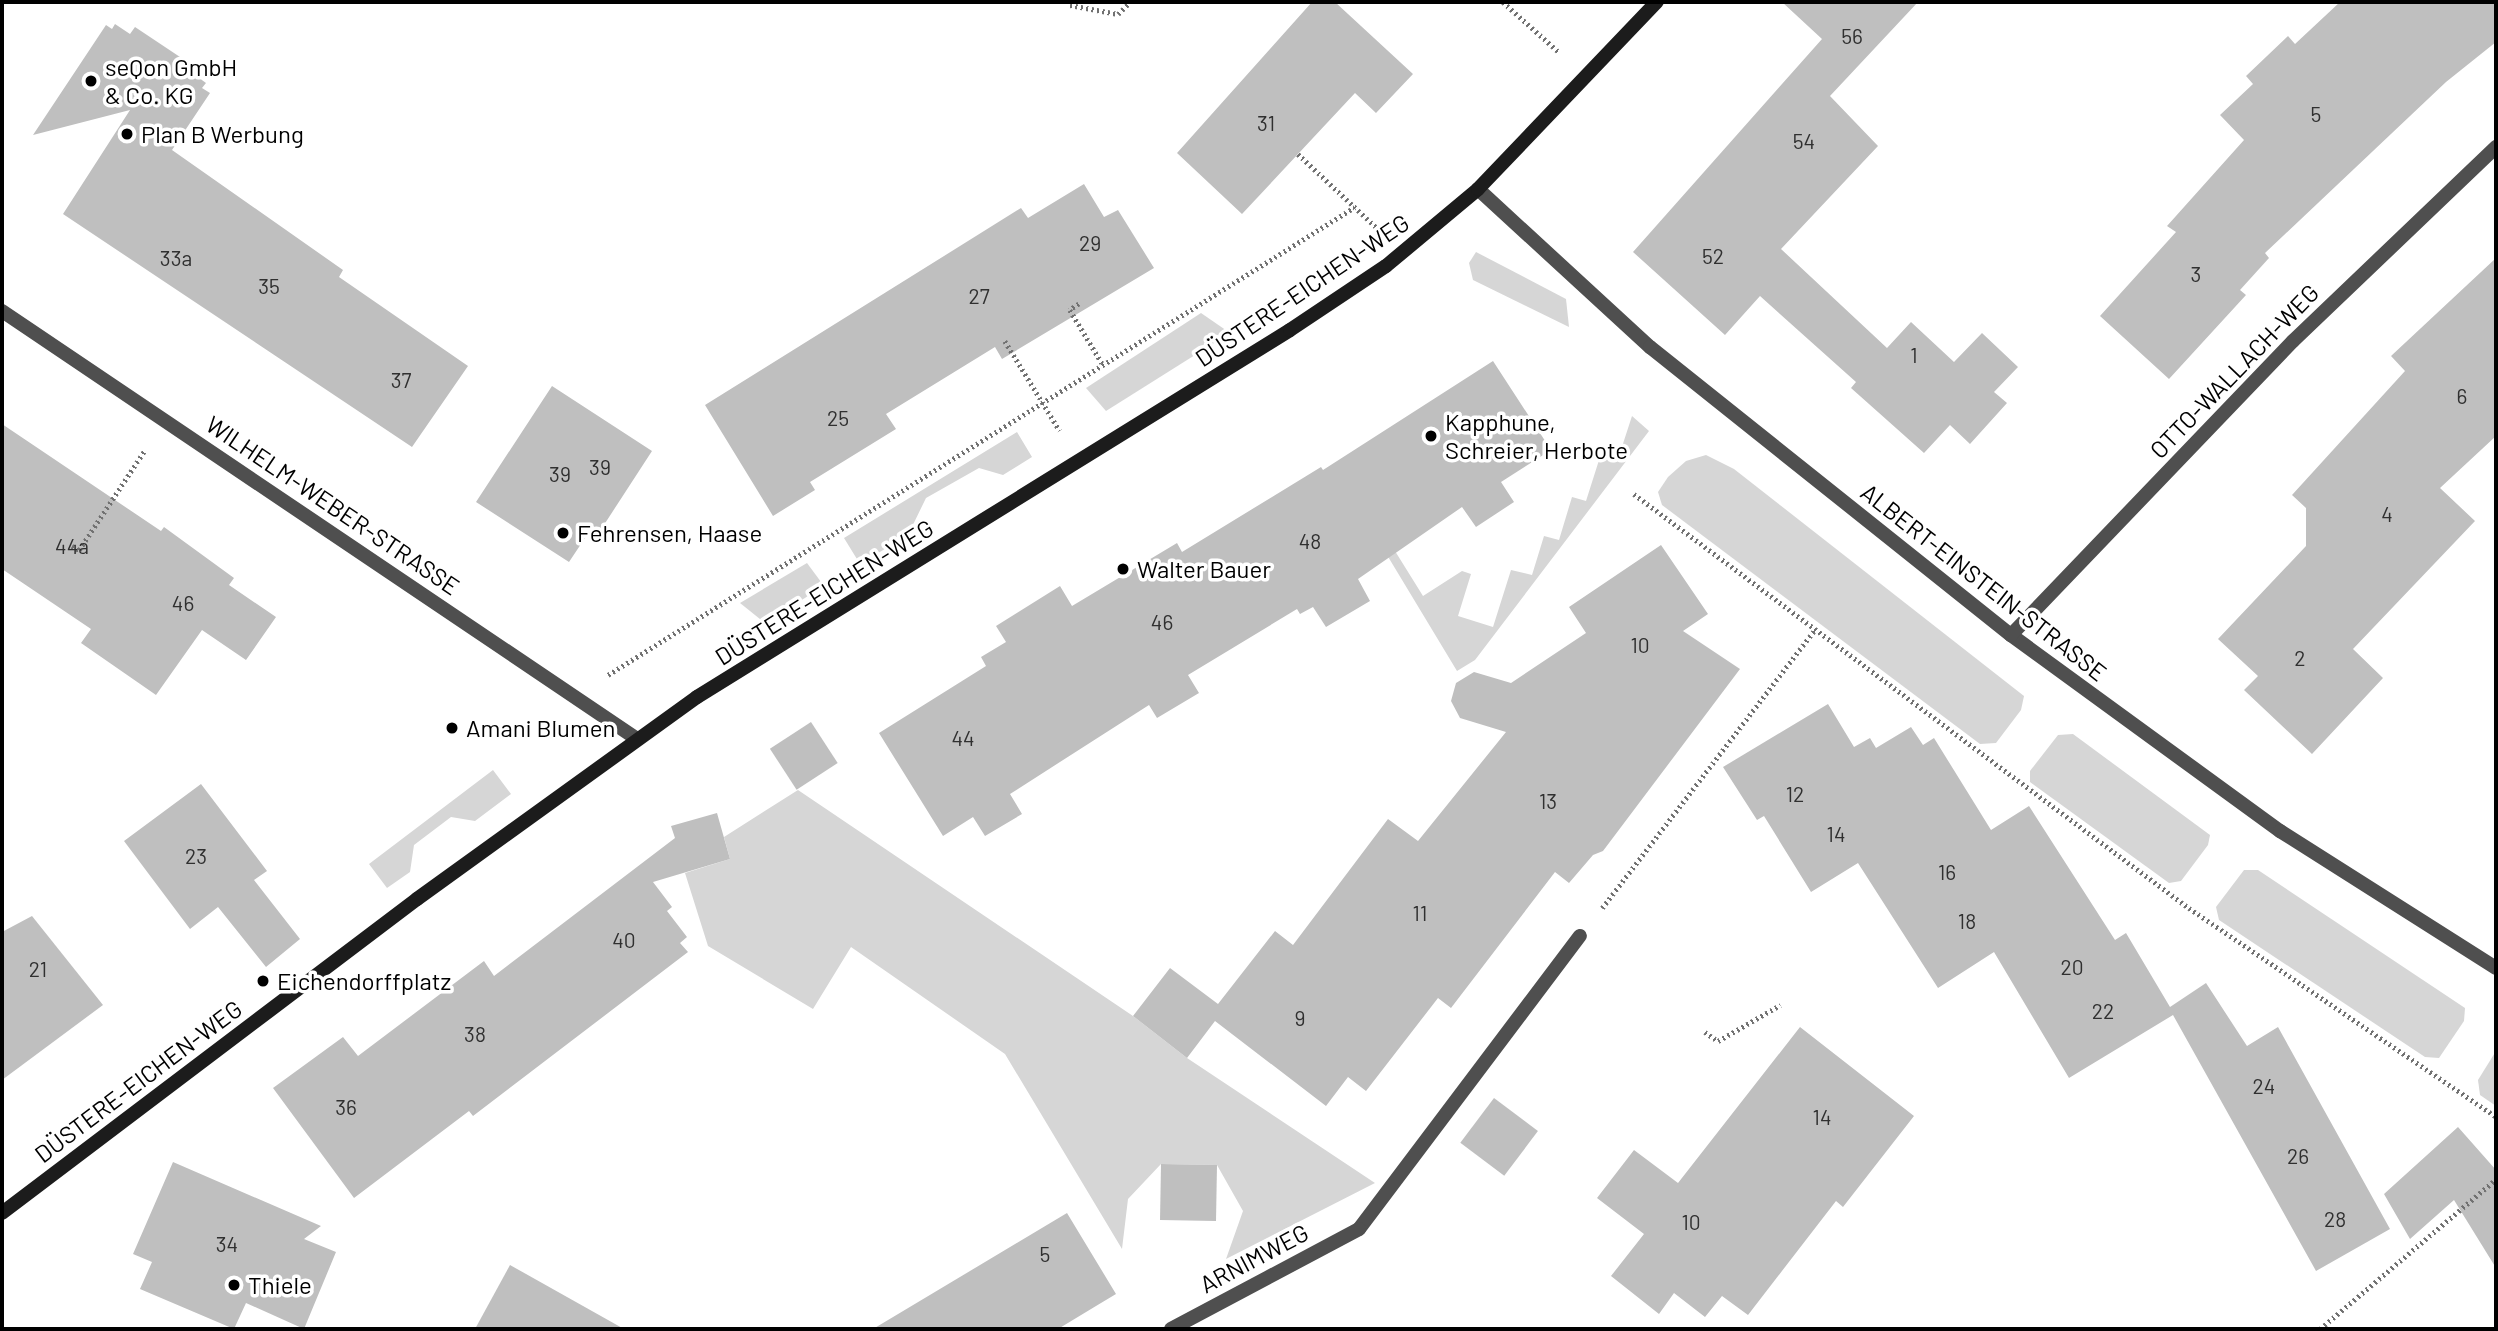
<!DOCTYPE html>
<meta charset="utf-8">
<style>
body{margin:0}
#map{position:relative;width:2498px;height:1331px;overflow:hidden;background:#fff;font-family:Barlow,sans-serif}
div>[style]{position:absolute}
.green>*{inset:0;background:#d6d6d6}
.building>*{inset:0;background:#bfbfbf;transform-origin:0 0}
.path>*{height:4.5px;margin-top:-2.25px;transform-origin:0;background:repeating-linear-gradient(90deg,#717171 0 2px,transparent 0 5.5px)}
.lane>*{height:14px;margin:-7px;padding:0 7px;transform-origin:7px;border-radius:7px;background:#4f4f4f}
.street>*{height:14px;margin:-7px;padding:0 7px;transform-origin:7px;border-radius:7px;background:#4f4f4f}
.secondary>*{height:14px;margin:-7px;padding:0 7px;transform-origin:7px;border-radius:7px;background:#1c1c1c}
.dots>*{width:19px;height:19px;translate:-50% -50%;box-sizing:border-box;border:4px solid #fff;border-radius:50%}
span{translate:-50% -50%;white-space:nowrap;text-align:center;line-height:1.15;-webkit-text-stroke:7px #fff;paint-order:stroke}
.number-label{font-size:21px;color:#303030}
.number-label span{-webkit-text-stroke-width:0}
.poi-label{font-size:24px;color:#000}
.left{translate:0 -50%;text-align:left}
.street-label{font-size:24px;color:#000}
.frame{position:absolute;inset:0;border:4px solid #000;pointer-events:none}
</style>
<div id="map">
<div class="green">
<div style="clip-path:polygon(1476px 252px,1566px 299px,1569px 327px,1473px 280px,1469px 263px)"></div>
<div style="clip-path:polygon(1201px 313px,1230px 333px,1106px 411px,1086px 388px)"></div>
<div style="clip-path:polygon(1632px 416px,1649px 431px,1475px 660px,1457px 671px,1387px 555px,1395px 551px,1423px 596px,1462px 571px,1471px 574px,1458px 616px,1493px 627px,1511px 570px,1532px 575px,1544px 536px,1559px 540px,1572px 497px,1586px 501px,1600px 457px,1617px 462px)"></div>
<div style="clip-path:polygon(1017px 432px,1032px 457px,1003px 475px,979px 468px,926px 498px,908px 535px,860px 564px,844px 538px)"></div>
<div style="clip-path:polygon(1706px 455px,1734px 469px,2024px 696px,2021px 710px,1996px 743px,1980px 744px,1662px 505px,1658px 492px,1668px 477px,1686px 461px)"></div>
<div style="clip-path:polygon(807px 563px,824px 586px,765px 623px,740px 603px)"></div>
<div style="clip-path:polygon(2073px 734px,2210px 835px,2208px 845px,2181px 881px,2169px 883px,2030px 782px,2030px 771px,2058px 735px)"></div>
<div style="clip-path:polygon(493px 770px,511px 794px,475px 821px,451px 817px,414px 845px,410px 872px,387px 888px,369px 864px)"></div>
<div style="clip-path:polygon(798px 790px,1133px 1016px,1187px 1058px,1375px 1183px,1226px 1259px,1243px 1211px,1217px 1165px,1161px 1164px,1128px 1199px,1122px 1249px,1005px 1054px,851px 947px,813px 1009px,708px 946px,685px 873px,730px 859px,724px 837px)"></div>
<div style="clip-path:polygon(2244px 870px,2258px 870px,2465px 1008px,2464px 1021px,2439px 1058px,2425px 1057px,2219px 920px,2216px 907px)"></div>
<div style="clip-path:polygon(2496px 1051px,2496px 1106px,2480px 1095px,2478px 1080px)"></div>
</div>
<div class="building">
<div style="clip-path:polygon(1312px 2px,1335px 2px,1413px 74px,1376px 113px,1355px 93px,1242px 214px,1177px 153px)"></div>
<div style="clip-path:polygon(1782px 2px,1918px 2px,1830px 96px,1878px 146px,1781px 249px,1887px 348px,1911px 322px,1954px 362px,1982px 333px,2018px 367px,1994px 392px,2007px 403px,1970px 444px,1950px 425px,1924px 453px,1851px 388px,1856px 382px,1760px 296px,1725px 335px,1633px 252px,1822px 39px)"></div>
<div style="clip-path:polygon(2340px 2px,2496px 2px,2496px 42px,2446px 82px,2265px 253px,2269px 258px,2240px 290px,2246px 295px,2169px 379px,2100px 316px,2176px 232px,2167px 226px,2244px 140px,2220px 115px,2253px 84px,2246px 76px,2288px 36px,2295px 44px)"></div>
<div style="clip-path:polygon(115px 24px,130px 34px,135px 27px,198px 69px,195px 75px,206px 83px,202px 88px,210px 93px,172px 150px,343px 270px,339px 277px,468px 366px,412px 447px,63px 214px,130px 110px,33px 135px,106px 25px,112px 29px)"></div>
<div style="clip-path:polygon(1084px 184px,1104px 217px,1118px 210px,1154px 268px,1002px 359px,995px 347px,886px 414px,896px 429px,810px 482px,815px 490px,773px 516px,705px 405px,1021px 208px,1028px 218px)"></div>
<div style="clip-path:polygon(2496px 258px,2496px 436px,2440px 488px,2475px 521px,2353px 649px,2383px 678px,2312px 754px,2244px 690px,2258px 676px,2218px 639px,2306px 546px,2306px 508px,2292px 495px,2405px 371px,2391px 356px)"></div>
<div style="clip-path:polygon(1493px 361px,1551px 450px,1501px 482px,1514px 502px,1476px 527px,1462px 507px,1358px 579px,1370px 601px,1326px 627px,1313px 607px,1300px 614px,1297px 609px,1188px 675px,1199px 693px,1157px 718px,1149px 705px,1010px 794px,1022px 814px,985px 836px,973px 817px,943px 836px,879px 733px,986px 666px,981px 657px,1006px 642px,996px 626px,1060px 586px,1072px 606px,1177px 543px,1182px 552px,1321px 467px,1323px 470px)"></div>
<div style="clip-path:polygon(552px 386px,652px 451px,600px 531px,593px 526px,569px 562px,476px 502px)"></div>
<div style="clip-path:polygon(2px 424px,161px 531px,164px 527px,234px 578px,229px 585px,276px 617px,246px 660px,202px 630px,156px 695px,81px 643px,91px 629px,2px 569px)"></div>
<div style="clip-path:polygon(1661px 545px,1708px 614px,1683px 631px,1740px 669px,1603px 851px,1593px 855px,1569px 883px,1555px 872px,1451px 1008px,1438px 998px,1366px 1091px,1348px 1077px,1326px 1106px,1215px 1021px,1187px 1058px,1133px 1016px,1170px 968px,1218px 1004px,1275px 931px,1293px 945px,1388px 819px,1418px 841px,1506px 732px,1460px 718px,1451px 701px,1456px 683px,1474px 672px,1511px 683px,1586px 633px,1569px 607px)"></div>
<div style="clip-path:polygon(1828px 704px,1854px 747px,1870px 738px,1876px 748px,1911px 727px,1923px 745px,1934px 738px,1991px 830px,2029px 806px,2115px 940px,2126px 933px,2170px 1007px,2206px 983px,2247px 1046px,2278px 1027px,2390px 1229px,2316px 1271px,2173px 1015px,2069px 1078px,1994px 952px,1938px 988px,1858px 863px,1811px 892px,1764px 816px,1757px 820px,1723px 767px)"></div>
<div style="left:811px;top:722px;width:49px;height:49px;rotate:57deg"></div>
<div style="clip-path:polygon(201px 784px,267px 871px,254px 880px,300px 939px,266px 967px,218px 907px,190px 929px,124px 841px)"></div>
<div style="clip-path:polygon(717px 813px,730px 859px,653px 882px,672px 907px,667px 911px,687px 937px,680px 943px,688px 952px,473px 1116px,469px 1111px,354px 1198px,273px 1088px,343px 1037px,358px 1056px,484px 961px,494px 976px,675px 838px,671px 826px)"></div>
<div style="clip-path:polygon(32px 916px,103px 1005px,2px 1080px,2px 932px)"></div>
<div style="clip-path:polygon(1800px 1027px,1914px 1116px,1843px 1207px,1836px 1201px,1748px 1315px,1722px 1296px,1705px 1317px,1674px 1293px,1659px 1314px,1611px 1276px,1644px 1234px,1597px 1198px,1634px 1150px,1678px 1183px)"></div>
<div style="left:1494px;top:1098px;width:55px;height:56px;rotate:37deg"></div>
<div style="clip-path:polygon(2458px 1127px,2496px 1170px,2496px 1268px,2454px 1200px,2410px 1239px,2384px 1194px)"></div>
<div style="clip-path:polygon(173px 1162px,321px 1226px,304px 1239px,336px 1252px,304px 1329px,246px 1303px,234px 1329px,140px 1289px,152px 1262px,133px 1254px)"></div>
<div style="left:1161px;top:1164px;width:56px;height:56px;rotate:1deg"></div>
<div style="clip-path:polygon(1067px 1213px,1116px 1294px,1096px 1306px,1058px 1329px,873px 1329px)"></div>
<div style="clip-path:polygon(510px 1265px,624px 1329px,475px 1329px)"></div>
</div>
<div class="path">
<div style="left:1503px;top:2px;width:76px;rotate:41.8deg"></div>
<div style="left:1070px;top:5px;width:49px;rotate:10.6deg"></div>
<div style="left:1118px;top:14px;width:17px;rotate:-45deg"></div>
<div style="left:1298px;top:154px;width:108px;rotate:43.1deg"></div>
<div style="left:1079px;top:304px;width:11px;rotate:146deg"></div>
<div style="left:1070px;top:310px;width:62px;rotate:58.9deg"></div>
<div style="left:1005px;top:341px;width:105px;rotate:58.6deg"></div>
<div style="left:1634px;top:494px;width:692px;rotate:36.72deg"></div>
<div style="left:2189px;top:908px;width:371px;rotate:34.2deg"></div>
<div style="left:72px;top:546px;width:8px;rotate:30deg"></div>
<div style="left:79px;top:550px;width:120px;rotate:-56.6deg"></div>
<div style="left:608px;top:675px;width:881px;rotate:-32.07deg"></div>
<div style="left:1602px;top:908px;width:349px;rotate:-52.6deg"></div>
<div style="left:1705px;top:1032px;width:16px;rotate:35deg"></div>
<div style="left:1718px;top:1041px;width:72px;rotate:-30.1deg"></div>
<div style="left:2320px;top:1329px;width:231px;rotate:-40.4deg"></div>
</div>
<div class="lane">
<div style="left:1359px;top:1229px;width:367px;rotate:-53deg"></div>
</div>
<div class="street">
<div style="left:1478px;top:189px;width:234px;rotate:42.6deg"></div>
<div style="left:1650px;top:347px;width:462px;rotate:38.6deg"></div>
<div style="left:2011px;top:635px;width:333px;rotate:36.1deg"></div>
<div style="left:2280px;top:831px;width:256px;rotate:32.4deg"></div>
<div style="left:2px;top:311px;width:766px;rotate:33.98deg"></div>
<div style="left:2011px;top:635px;width:407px;rotate:-46.2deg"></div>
<div style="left:2293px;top:341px;width:281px;rotate:-43.7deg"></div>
<div style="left:1171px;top:1329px;width:213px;rotate:-28deg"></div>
</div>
<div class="secondary">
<div style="left:2px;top:1213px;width:520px;rotate:-37.11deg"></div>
<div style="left:417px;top:899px;width:345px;rotate:-35.8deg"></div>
<div style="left:697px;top:697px;width:697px;rotate:-31.75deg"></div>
<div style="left:1290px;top:330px;width:115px;rotate:-33.7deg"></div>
<div style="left:1386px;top:266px;width:120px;rotate:-39.9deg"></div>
<div style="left:1478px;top:189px;width:259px;rotate:-46.3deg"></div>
</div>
<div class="dots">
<div style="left:91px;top:81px;background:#000"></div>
<div style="left:127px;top:134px;background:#000"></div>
<div style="left:1431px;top:436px;background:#000"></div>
<div style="left:563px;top:533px;background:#000"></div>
<div style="left:1123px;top:569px;background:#000"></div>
<div style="left:452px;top:728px;background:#000"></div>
<div style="left:263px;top:981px;background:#000"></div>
<div style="left:234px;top:1285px;background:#000"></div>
</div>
<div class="number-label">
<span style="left:1852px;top:36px">56</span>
<span style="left:2316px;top:114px">5</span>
<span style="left:1266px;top:123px">31</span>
<span style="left:1804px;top:141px">54</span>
<span style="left:1090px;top:243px">29</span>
<span style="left:1713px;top:256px">52</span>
<span style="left:176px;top:258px">33a</span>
<span style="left:2196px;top:274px">3</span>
<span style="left:269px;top:286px">35</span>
<span style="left:979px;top:296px">27</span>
<span style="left:1914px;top:355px">1</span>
<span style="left:401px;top:380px">37</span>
<span style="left:2462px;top:396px">6</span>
<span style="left:838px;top:418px">25</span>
<span style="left:600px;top:467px">39</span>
<span style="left:560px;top:474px">39</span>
<span style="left:2387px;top:514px">4</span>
<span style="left:1310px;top:541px">48</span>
<span style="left:72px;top:546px">44a</span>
<span style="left:183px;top:603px">46</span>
<span style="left:1162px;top:622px">46</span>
<span style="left:1640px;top:645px">10</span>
<span style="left:2300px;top:658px">2</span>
<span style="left:963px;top:738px">44</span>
<span style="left:1795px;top:794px">12</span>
<span style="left:1548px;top:801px">13</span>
<span style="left:1836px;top:834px">14</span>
<span style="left:196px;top:856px">23</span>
<span style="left:1947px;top:872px">16</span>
<span style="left:1420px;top:913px">11</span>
<span style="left:1967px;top:921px">18</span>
<span style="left:624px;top:940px">40</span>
<span style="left:2072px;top:967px">20</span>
<span style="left:38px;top:969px">21</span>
<span style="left:2103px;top:1011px">22</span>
<span style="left:1300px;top:1018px">9</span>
<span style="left:475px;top:1034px">38</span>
<span style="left:2264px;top:1086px">24</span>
<span style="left:346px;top:1107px">36</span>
<span style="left:1822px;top:1117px">14</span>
<span style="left:2298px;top:1156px">26</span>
<span style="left:2335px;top:1219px">28</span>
<span style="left:1691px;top:1222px">10</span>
<span style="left:227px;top:1244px">34</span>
<span style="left:1045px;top:1254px">5</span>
</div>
<div class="poi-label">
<span class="left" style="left:105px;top:81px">seQon GmbH<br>&amp; Co. KG</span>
<span class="left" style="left:141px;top:134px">Plan B Werbung</span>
<span class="left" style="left:1445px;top:436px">Kapphune,<br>Schreier, Herbote</span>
<span class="left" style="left:577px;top:533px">Fehrensen, Haase</span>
<span class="left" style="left:1137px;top:569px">Walter Bauer</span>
<span class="left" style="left:466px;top:728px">Amani Blumen</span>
<span class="left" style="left:277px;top:981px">Eichendorffplatz</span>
<span class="left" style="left:248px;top:1285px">Thiele</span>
</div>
<div class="street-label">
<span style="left:1302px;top:290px;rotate:-34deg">DÜSTERE-EICHEN-WEG</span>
<span style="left:2234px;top:371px;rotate:-46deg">OTTO-WALLACH-WEG</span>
<span style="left:333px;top:505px;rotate:34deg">WILHELM-WEBER-STRASSE</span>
<span style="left:1984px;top:582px;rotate:38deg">ALBERT-EINSTEIN-STRASSE</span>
<span style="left:824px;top:592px;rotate:-32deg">DÜSTERE-EICHEN-WEG</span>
<span style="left:138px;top:1081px;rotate:-37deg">DÜSTERE-EICHEN-WEG</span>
<span style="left:1254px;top:1258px;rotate:-28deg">ARNIMWEG</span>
</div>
<div class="frame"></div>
</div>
